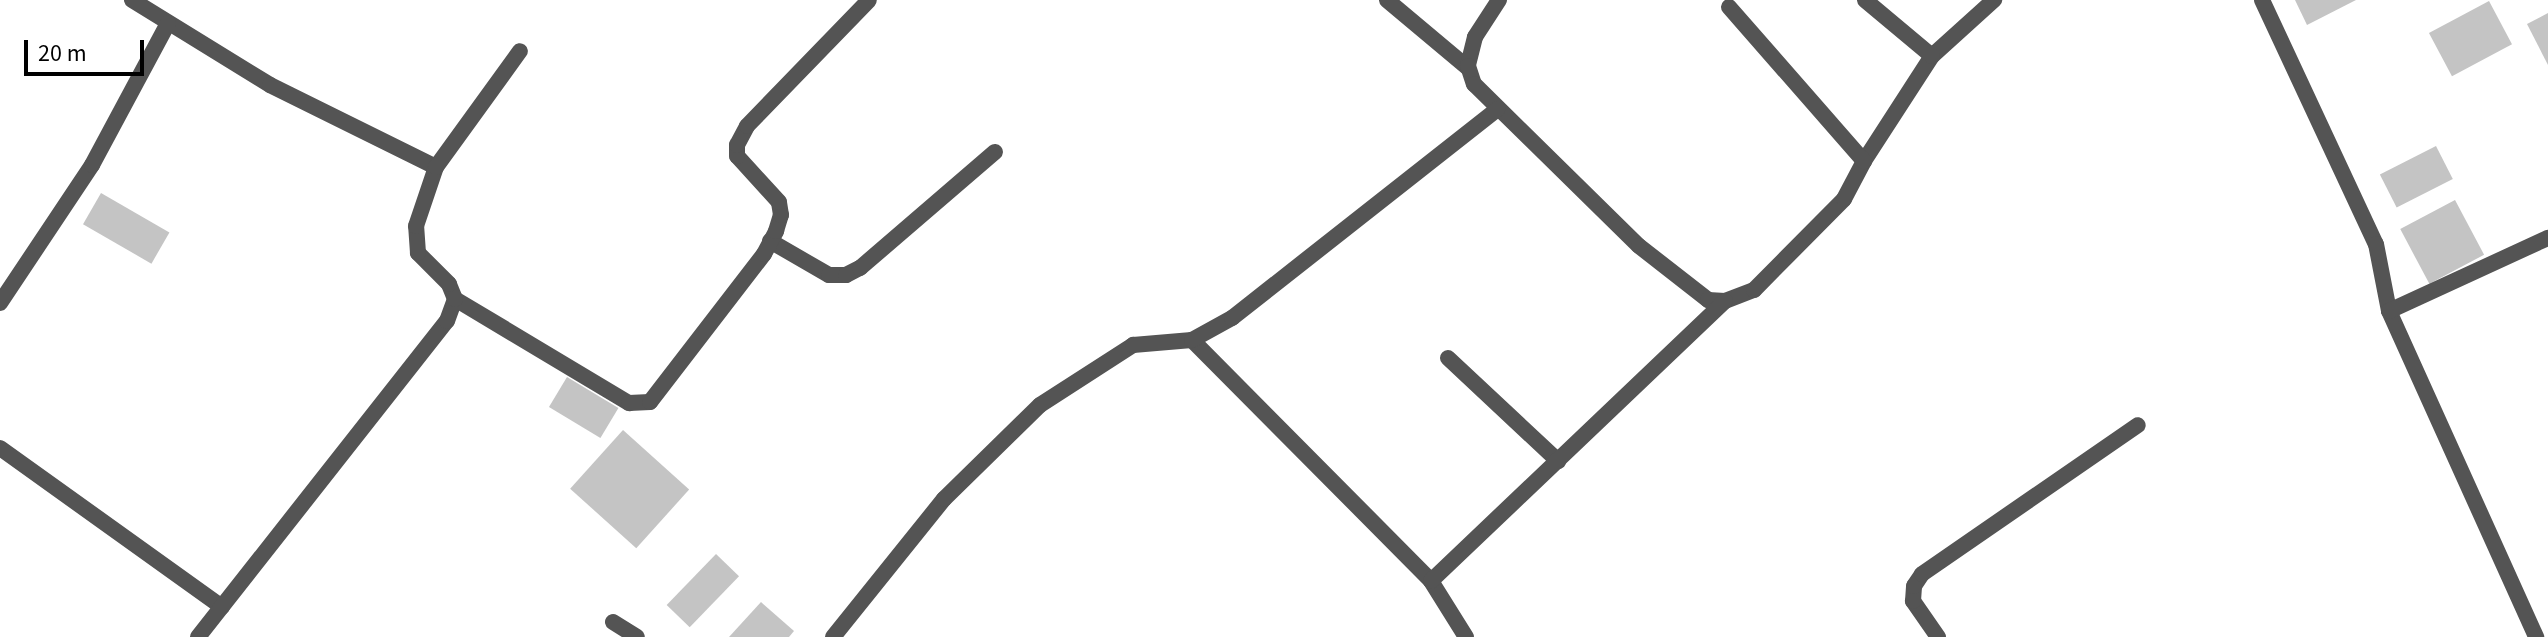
<!DOCTYPE html>
<style>
body{margin:0}
#map{position:relative;width:2548px;height:637px;overflow:hidden;background:#fff;font-family:"Source Sans 3",sans-serif}
div>[style]{position:absolute}
.building>*{inset:0;background:#c4c4c4;transform-origin:0 0}
.street>*{height:16px;margin:-8px;padding:0 8px;transform-origin:8px;border-radius:8px;background:#545454}
span{translate:-50% -50%;white-space:nowrap;text-align:center;line-height:1.15;-webkit-text-stroke:8px #fff;paint-order:stroke}
.scale{position:absolute;left:24px;top:40px;width:120px;height:36px;box-sizing:border-box;border:4px solid #000;border-top:0;padding-left:10px;font-size:24px;line-height:28px;white-space:nowrap;color:#000;-webkit-text-stroke:6px #fff;paint-order:stroke}
</style>
<div id="map">
<div class="building">
<div style="clip-path:polygon(2295px 0,2356px 0,2307px 25px)"></div>
<div style="left:2489px;top:1px;width:49px;height:68px;rotate:62deg"></div>
<div style="clip-path:polygon(2548px 13px,2548px 65px,2527px 24px)"></div>
<div style="left:2436px;top:146px;width:37px;height:63px;rotate:63deg"></div>
<div style="left:101px;top:193px;width:79px;height:36px;rotate:30deg"></div>
<div style="left:2455px;top:200px;width:62px;height:62px;rotate:62deg"></div>
<div style="left:567px;top:377px;width:60px;height:35px;rotate:31deg"></div>
<div style="left:623px;top:430px;width:89px;height:79px;rotate:42deg"></div>
<div style="left:716px;top:554px;width:32px;height:71px;rotate:44deg"></div>
<div style="clip-path:polygon(761px 602px,794px 631px,789px 637px,729px 637px)"></div>
</div>
<div class="street">
<div style="left:132px;top:0;width:162px;rotate:31.6deg"></div>
<div style="left:270px;top:85px;width:185px;rotate:26.3deg"></div>
<div style="left:1387px;top:0;width:106px;rotate:40deg"></div>
<div style="left:1499px;top:0;width:44px;rotate:123deg"></div>
<div style="left:1475px;top:37px;width:30px;rotate:104deg"></div>
<div style="left:1468px;top:66px;width:19px;rotate:72deg"></div>
<div style="left:1474px;top:84px;width:231px;rotate:44.5deg"></div>
<div style="left:1639px;top:246px;width:88px;rotate:38deg"></div>
<div style="left:1708px;top:300px;width:17px;rotate:3deg"></div>
<div style="left:1725px;top:301px;width:31px;rotate:-21deg"></div>
<div style="left:1754px;top:290px;width:128px;rotate:-45.3deg"></div>
<div style="left:1844px;top:199px;width:43px;rotate:-62.2deg"></div>
<div style="left:1864px;top:161px;width:125px;rotate:-57.1deg"></div>
<div style="left:1932px;top:56px;width:84px;rotate:-42.1deg"></div>
<div style="left:1865px;top:0;width:87px;rotate:39.9deg"></div>
<div style="left:2262px;top:0;width:269px;rotate:65deg"></div>
<div style="left:2376px;top:244px;width:68px;rotate:79deg"></div>
<div style="left:2389px;top:311px;width:358px;rotate:65.7deg"></div>
<div style="left:1729px;top:7px;width:205px;rotate:48.8deg"></div>
<div style="left:770px;top:241px;width:68px;rotate:30deg"></div>
<div style="left:829px;top:275px;width:17px"></div>
<div style="left:846px;top:275px;width:16px;rotate:-27deg"></div>
<div style="left:860px;top:268px;width:178px;rotate:-40.7deg"></div>
<div style="left:455px;top:299px;width:203px;rotate:30.9deg"></div>
<div style="left:629px;top:403px;width:21px;rotate:-3deg"></div>
<div style="left:650px;top:402px;width:187px;rotate:-52.4deg"></div>
<div style="left:764px;top:254px;width:26px;rotate:-62deg"></div>
<div style="left:776px;top:231px;width:17px;rotate:-73deg"></div>
<div style="left:781px;top:215px;width:13px;rotate:-99deg"></div>
<div style="left:779px;top:202px;width:62px;rotate:-132.4deg"></div>
<div style="left:737px;top:156px;width:11px;rotate:-90deg"></div>
<div style="left:737px;top:145px;width:21px;rotate:-62deg"></div>
<div style="left:747px;top:126px;width:175px;rotate:-45.9deg"></div>
<div style="left:0;top:303px;width:166px;rotate:-56.3deg"></div>
<div style="left:92px;top:165px;width:161px;rotate:-61.8deg"></div>
<div style="left:2389px;top:311px;width:175px;rotate:-24.7deg"></div>
<div style="left:1192px;top:340px;width:339px;rotate:45.2deg"></div>
<div style="left:1431px;top:581px;width:66px;rotate:58deg"></div>
<div style="left:1448px;top:358px;width:151px;rotate:43.1deg"></div>
<div style="left:0;top:448px;width:273px;rotate:35.6deg"></div>
<div style="left:1431px;top:581px;width:406px;rotate:-43.6deg"></div>
<div style="left:613px;top:622px;width:28px;rotate:32deg"></div>
<div style="left:198px;top:637px;width:402px;rotate:-51.8deg"></div>
<div style="left:447px;top:321px;width:23px;rotate:-70deg"></div>
<div style="left:455px;top:299px;width:16px;rotate:-112deg"></div>
<div style="left:449px;top:284px;width:44px;rotate:-135deg"></div>
<div style="left:418px;top:253px;width:27px;rotate:-94deg"></div>
<div style="left:416px;top:226px;width:62px;rotate:-71.3deg"></div>
<div style="left:436px;top:167px;width:143px;rotate:-54.1deg"></div>
<div style="left:833px;top:637px;width:177px;rotate:-51.2deg"></div>
<div style="left:944px;top:499px;width:134px;rotate:-44.4deg"></div>
<div style="left:1040px;top:405px;width:111px;rotate:-32.8deg"></div>
<div style="left:1133px;top:345px;width:59px;rotate:-4.8deg"></div>
<div style="left:1192px;top:340px;width:46px;rotate:-28.8deg"></div>
<div style="left:1232px;top:318px;width:338px;rotate:-38.2deg"></div>
<div style="left:1938px;top:637px;width:44px;rotate:-124.8deg"></div>
<div style="left:1913px;top:601px;width:15px;rotate:-86deg"></div>
<div style="left:1914px;top:586px;width:14px;rotate:-56deg"></div>
<div style="left:1922px;top:574px;width:262px;rotate:-34.6deg"></div>
</div>
<div class="scale">20 m</div>
</div>
